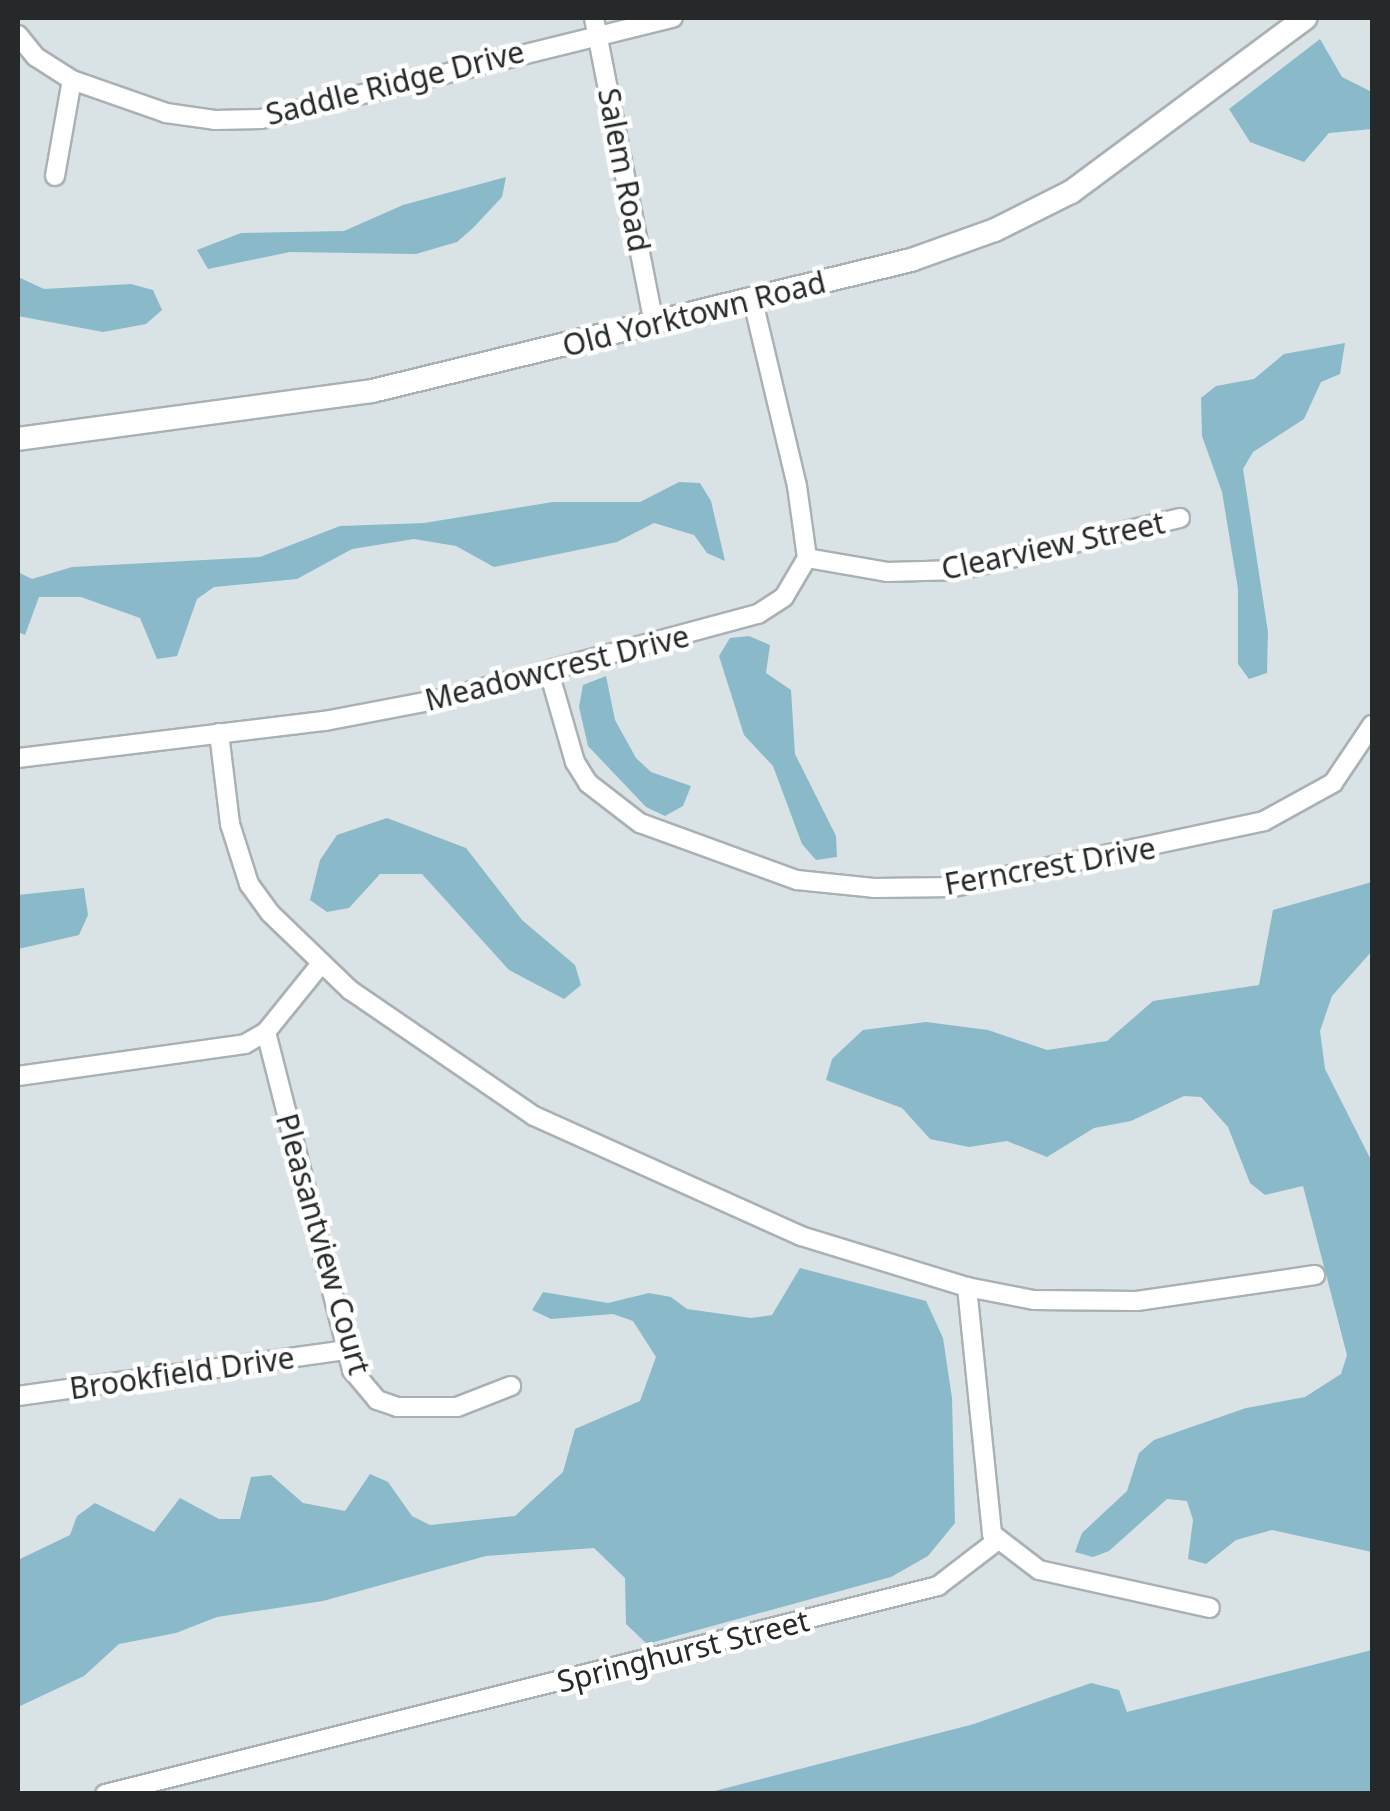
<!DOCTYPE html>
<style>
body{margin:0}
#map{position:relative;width:1390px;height:1811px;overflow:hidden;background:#d9e2e5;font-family:"Noto Sans",sans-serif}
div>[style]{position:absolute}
.green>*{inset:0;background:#8abac9}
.roads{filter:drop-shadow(2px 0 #a9b1b4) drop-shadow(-2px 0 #a9b1b4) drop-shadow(0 2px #a9b1b4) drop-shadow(0 -2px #a9b1b4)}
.street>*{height:18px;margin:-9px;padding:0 9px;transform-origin:9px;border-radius:9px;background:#fff}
.secondary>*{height:22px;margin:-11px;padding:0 11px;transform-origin:11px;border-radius:11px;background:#fff}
span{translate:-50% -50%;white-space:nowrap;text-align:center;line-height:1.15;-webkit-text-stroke:9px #fff;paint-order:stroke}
.street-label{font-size:30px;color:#26292a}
.frame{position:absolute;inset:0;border:20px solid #26292a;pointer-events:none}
</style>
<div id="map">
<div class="green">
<div style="clip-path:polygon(1320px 39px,1342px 77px,1372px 92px,1372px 129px,1329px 133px,1304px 162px,1250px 142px,1229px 109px)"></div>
<div style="clip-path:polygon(506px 177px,502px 197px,473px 228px,457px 242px,416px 254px,290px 252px,208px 269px,197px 250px,241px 233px,344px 231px,403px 205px)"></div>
<div style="clip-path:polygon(18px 277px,44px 289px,131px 284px,153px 290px,162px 310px,146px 324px,103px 332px,18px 316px)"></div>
<div style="clip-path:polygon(1345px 343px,1340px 374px,1321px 382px,1304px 419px,1253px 452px,1243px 469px,1268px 632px,1267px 673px,1249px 679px,1238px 664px,1238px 589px,1222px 492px,1202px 436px,1201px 398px,1216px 386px,1254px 379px,1284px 354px)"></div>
<div style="clip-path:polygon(679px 482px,700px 483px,711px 501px,725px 561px,707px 553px,694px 535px,654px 523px,617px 542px,494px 567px,456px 546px,414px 539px,352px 549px,297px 579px,214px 587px,197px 599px,177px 656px,157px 659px,140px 618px,81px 597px,39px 597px,25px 635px,18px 632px,18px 572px,32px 579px,72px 567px,260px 557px,340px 526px,424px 523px,553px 502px,640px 502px)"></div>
<div style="clip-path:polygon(749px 636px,770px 645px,766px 673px,791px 690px,795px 754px,836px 836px,837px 857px,816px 860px,802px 844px,773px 766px,744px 735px,719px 656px,730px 638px)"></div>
<div style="clip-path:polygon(606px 676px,615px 720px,636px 758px,651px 772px,691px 786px,683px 806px,665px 816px,646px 807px,588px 746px,579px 707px,583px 685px)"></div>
<div style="clip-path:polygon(387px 818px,466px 848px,522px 920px,575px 965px,581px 985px,564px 999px,509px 970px,422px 874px,380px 874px,349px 908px,327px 912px,310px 900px,320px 860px,337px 835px)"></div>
<div style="clip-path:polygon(1372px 882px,1372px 951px,1332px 996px,1320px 1031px,1325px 1069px,1372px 1162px,1372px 1552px,1272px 1530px,1236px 1540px,1206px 1564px,1188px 1559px,1193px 1520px,1187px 1501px,1167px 1499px,1109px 1551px,1093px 1557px,1075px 1552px,1082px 1533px,1127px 1491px,1139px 1453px,1154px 1440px,1246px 1408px,1305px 1397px,1341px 1374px,1347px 1355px,1303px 1186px,1265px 1195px,1250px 1183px,1228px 1127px,1201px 1097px,1184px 1096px,1131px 1121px,1094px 1128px,1047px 1157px,1007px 1141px,969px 1147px,930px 1139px,902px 1108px,826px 1080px,832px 1059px,863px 1030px,926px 1022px,988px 1030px,1047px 1050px,1107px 1041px,1153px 1001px,1259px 985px,1273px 910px)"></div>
<div style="clip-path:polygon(84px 888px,88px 915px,79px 935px,18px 949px,18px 895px)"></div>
<div style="clip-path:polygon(800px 1268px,926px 1301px,943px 1338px,952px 1398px,955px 1523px,928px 1556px,891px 1577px,647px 1644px,626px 1624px,625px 1578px,594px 1548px,486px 1556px,323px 1601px,217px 1617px,176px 1633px,119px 1644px,84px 1676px,18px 1707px,18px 1560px,70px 1535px,77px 1516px,95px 1503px,154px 1532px,180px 1498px,219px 1519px,240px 1519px,251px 1477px,271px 1475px,303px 1503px,345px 1511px,370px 1474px,388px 1482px,412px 1516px,430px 1525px,515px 1516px,563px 1472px,575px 1429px,640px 1401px,656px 1357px,633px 1321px,613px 1314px,551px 1319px,532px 1310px,543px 1292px,608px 1303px,649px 1293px,671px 1297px,687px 1309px,751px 1318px,772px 1315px)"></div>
<div style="clip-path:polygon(1372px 1650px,1372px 1793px,707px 1793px,974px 1724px,1091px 1683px,1119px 1690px,1127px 1712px)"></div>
</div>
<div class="roads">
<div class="street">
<div style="left:594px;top:18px;width:311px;rotate:78.9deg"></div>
<div style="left:18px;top:35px;width:28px;rotate:51deg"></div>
<div style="left:36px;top:57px;width:43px;rotate:32.6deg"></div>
<div style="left:72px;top:80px;width:100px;rotate:19.3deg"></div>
<div style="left:166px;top:113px;width:49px;rotate:8.1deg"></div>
<div style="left:215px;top:120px;width:46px;rotate:-1.2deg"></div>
<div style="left:261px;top:119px;width:424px;rotate:-13.8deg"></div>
<div style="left:55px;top:176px;width:97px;rotate:-80deg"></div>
<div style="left:807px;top:558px;width:81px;rotate:9.9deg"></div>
<div style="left:887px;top:572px;width:73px;rotate:-1.6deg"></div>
<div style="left:960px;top:570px;width:226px;rotate:-13.3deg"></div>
<div style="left:549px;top:672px;width:94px;rotate:73.9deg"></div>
<div style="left:575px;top:762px;width:25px;rotate:58deg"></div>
<div style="left:588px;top:783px;width:66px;rotate:37.6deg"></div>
<div style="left:640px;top:823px;width:167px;rotate:20deg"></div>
<div style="left:797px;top:880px;width:77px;rotate:5.9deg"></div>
<div style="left:874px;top:888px;width:80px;rotate:-0.7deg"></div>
<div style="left:954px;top:887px;width:317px;rotate:-12deg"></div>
<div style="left:1264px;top:821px;width:79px;rotate:-28.8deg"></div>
<div style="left:1333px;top:783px;width:70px;rotate:-56.1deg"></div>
<div style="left:219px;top:733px;width:92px;rotate:83.1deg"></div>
<div style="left:230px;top:824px;width:63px;rotate:72.4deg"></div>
<div style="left:249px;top:884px;width:36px;rotate:54deg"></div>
<div style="left:270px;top:913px;width:111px;rotate:43.9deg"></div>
<div style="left:350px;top:990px;width:223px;rotate:34.4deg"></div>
<div style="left:534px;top:1116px;width:293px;rotate:24.2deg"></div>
<div style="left:801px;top:1236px;width:174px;rotate:17.1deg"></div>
<div style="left:967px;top:1287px;width:68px;rotate:11deg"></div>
<div style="left:1034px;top:1300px;width:103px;rotate:0.6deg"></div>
<div style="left:1137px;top:1301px;width:180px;rotate:-8.3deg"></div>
<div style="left:18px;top:758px;width:309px;rotate:-6.9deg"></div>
<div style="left:325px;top:721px;width:123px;rotate:-10.8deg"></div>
<div style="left:446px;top:698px;width:323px;rotate:-15.1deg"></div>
<div style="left:758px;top:614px;width:31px;rotate:-33deg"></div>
<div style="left:784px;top:597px;width:45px;rotate:-59.5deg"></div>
<div style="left:807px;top:558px;width:73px;rotate:-97.9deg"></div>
<div style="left:797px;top:486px;width:190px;rotate:-103.4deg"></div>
<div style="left:320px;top:965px;width:86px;rotate:128.9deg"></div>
<div style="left:266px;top:1032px;width:349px;rotate:75.7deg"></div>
<div style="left:352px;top:1370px;width:39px;rotate:50deg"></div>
<div style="left:377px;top:1400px;width:21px;rotate:19deg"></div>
<div style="left:397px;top:1407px;width:60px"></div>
<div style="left:457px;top:1407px;width:58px;rotate:-21.3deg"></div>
<div style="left:18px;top:1076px;width:229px;rotate:-8deg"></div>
<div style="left:245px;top:1044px;width:24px;rotate:-30deg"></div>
<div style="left:967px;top:1287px;width:248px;rotate:84.2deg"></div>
<div style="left:992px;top:1534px;width:59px;rotate:37.5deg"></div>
<div style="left:1039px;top:1570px;width:175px;rotate:12.5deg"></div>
<div style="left:18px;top:1396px;width:332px;rotate:-8deg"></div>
<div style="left:105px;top:1794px;width:859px;rotate:-14.02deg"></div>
<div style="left:938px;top:1586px;width:76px;rotate:-37.5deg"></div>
</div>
<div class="secondary">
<div style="left:18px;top:439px;width:357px;rotate:-7.7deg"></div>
<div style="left:372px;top:391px;width:555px;rotate:-13.66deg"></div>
<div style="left:911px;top:260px;width:89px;rotate:-19.7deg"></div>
<div style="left:995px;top:230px;width:85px;rotate:-26.6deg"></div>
<div style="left:1071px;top:192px;width:292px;rotate:-36.6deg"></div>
</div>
</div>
<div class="street-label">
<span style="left:395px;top:83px;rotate:-14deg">Saddle Ridge Drive</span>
<span style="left:624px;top:170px;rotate:79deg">Salem Road</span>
<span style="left:694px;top:314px;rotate:-14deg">Old Yorktown Road</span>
<span style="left:1053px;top:546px;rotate:-12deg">Clearview Street</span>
<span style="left:557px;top:668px;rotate:-14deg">Meadowcrest Drive</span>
<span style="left:1050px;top:866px;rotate:-10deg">Ferncrest Drive</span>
<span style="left:323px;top:1244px;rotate:74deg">Pleasantview Court</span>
<span style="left:182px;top:1373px;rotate:-8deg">Brookfield Drive</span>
<span style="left:683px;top:1651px;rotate:-14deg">Springhurst Street</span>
</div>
<div class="frame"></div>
</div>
